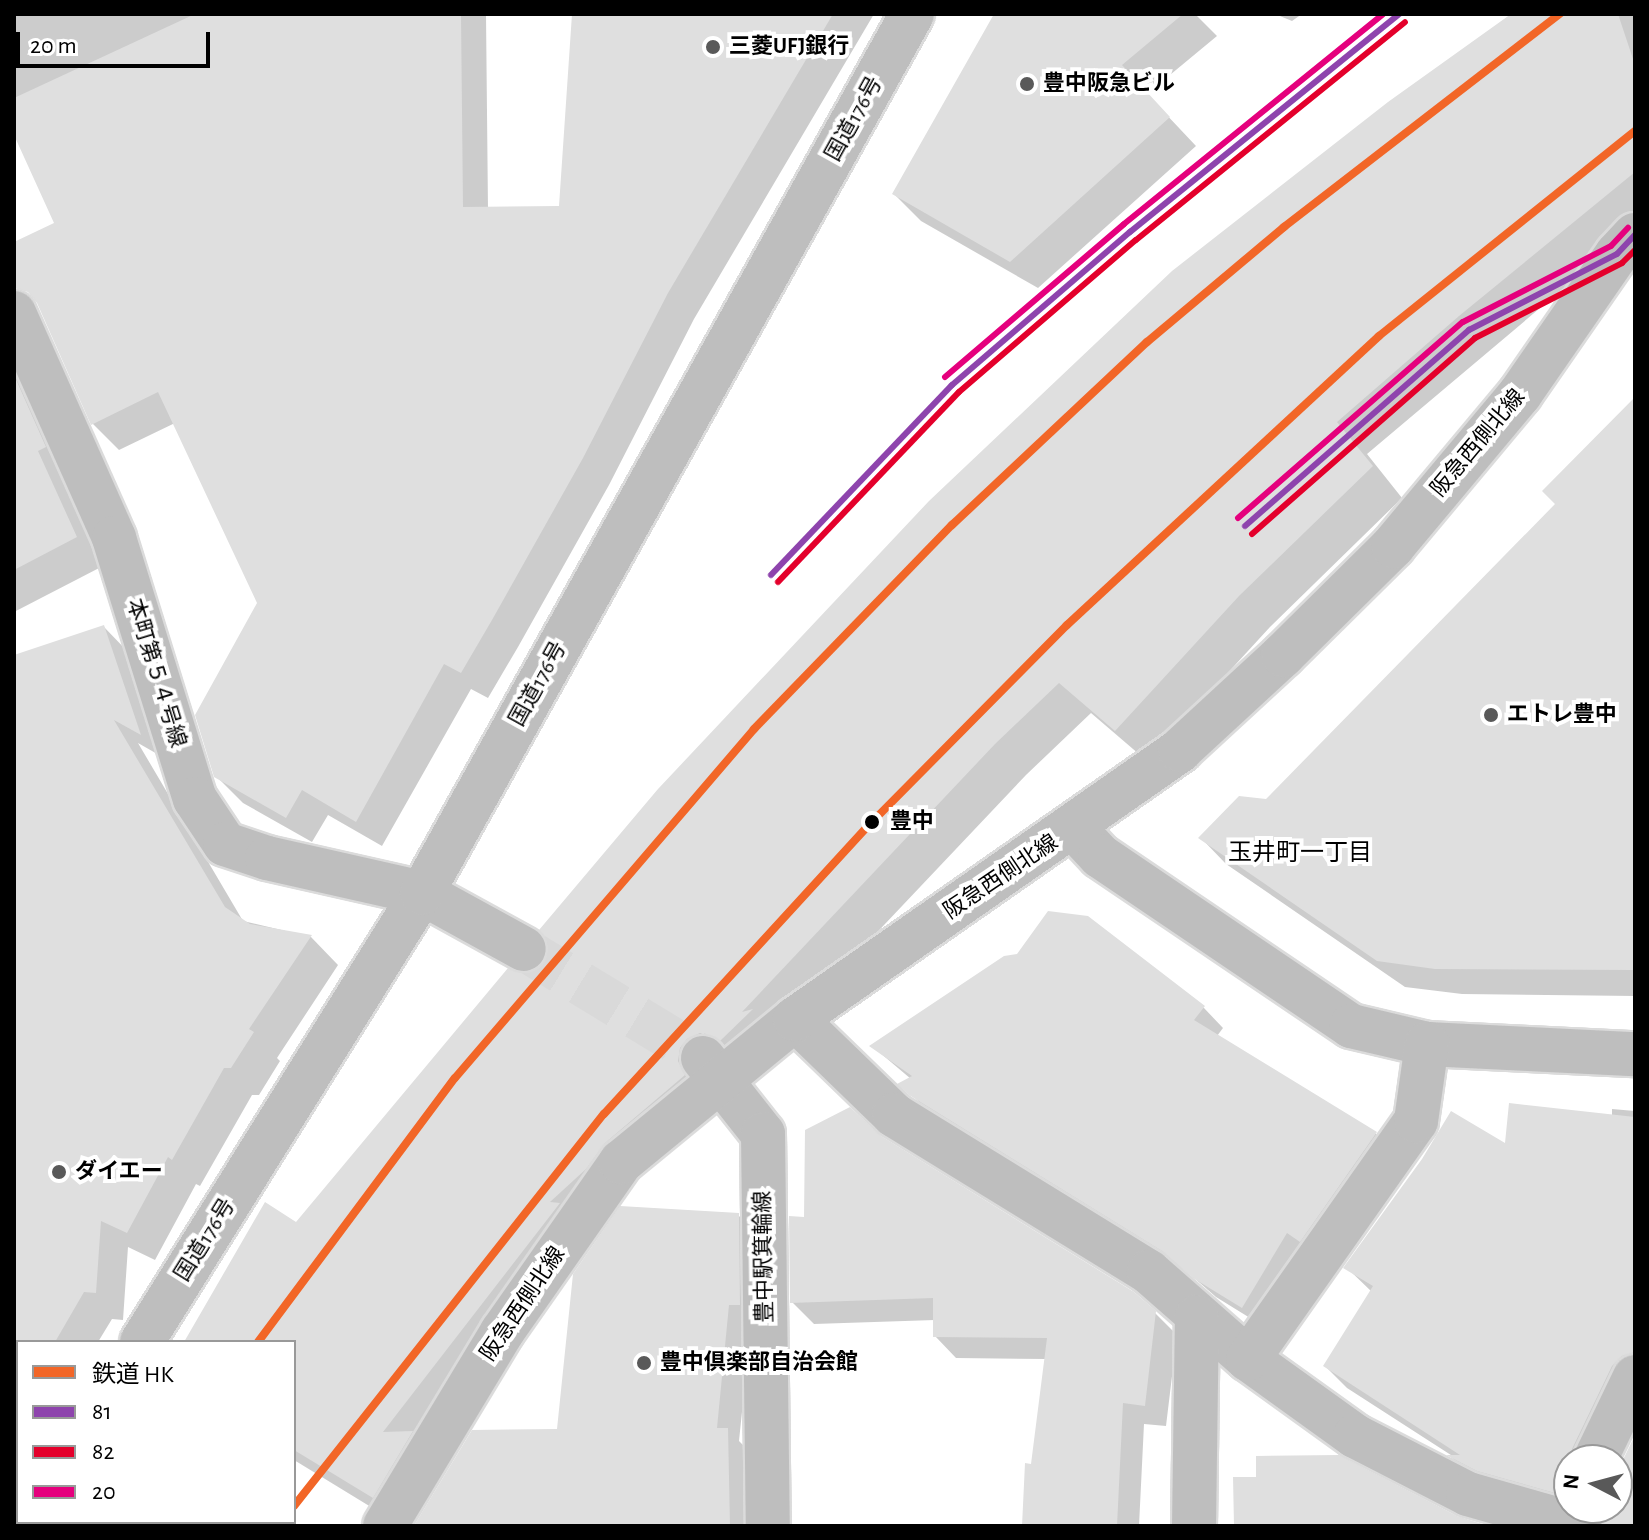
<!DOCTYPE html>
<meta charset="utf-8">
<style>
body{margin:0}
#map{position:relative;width:1649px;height:1540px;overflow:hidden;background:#fff;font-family:"Alegreya Sans","Noto Sans JP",sans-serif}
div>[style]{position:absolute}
.shadow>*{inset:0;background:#0003}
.building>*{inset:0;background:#dfdfdf}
.minor-tunnel>*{height:44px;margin-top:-22px;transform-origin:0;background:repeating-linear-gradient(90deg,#d9d9d9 0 44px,transparent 0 66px)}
.roads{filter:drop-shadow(2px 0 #dbdbdb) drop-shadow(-2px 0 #dbdbdb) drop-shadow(0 2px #dbdbdb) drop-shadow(0 -2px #dbdbdb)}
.minor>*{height:44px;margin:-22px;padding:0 22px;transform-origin:22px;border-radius:22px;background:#bebebe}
.highway>*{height:44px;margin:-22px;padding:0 22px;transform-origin:22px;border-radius:22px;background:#bebebe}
.bus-1>*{height:6px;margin:-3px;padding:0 3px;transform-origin:3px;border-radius:3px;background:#8e44ad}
.bus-2>*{height:6px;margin:-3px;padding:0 3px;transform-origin:3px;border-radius:3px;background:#e4002b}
.bus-3>*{height:6px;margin:-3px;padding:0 3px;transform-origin:3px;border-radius:3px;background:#e5007d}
.rail-1>*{height:8px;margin:-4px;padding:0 4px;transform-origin:4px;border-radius:4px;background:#f26627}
.dots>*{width:22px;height:22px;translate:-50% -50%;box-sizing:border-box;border:4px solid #fff;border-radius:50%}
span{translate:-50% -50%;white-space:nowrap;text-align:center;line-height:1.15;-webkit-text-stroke:8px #fff;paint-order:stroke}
.poi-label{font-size:22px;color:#000;font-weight:700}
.left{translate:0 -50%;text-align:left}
.street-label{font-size:22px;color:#000}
.stop-label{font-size:22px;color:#000;font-weight:700}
.neighbourhood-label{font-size:24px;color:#000}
.frame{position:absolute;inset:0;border:16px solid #000;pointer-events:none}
.legend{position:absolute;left:16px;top:1340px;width:280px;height:184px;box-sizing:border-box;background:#fff;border:2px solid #999;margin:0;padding:10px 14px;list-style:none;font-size:24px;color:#000}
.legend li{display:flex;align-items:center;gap:16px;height:40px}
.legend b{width:40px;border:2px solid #999}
.north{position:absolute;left:1553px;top:1444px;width:80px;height:80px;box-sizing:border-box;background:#fff;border:2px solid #999;border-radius:50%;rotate:276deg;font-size:22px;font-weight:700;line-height:32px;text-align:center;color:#000}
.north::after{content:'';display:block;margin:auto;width:28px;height:36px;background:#595959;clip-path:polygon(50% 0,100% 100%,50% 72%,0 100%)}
.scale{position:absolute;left:16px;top:32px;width:194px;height:36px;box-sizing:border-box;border:4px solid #000;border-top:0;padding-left:10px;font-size:24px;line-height:28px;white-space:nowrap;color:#000;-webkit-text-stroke:6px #fff;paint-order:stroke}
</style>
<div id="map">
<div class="shadow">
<div style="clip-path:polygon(14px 14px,486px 14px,488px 209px,561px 208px,574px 14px,874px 14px,694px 319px,609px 485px,518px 647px,488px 698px,471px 689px,382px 846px,328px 815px,312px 842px,243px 803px,216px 776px,260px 603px,175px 423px,119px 450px,93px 424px,14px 250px,14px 244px,57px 224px,14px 130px)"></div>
<div style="clip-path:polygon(996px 14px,1195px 14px,1217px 36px,1147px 94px,1196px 146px,1038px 288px,921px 221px,894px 194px)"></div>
<div style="clip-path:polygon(1275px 14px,1302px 14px,1292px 21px)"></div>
<div style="clip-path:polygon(1515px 14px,1635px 14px,1635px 228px,1367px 454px,1402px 498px,1270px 627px,1147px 761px,1091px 713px,1026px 775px,778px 1037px,635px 1174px,584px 1230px,402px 1526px,294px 1460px,294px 1342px,187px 1342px,525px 976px,537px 972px)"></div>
<div style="clip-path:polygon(14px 350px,103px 566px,14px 612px)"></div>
<div style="clip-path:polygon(1635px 399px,1635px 996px,1462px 994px,1405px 987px,1226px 864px,1201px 838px,1266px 801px,1558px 504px)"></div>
<div style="clip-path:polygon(104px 627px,131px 655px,166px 759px,138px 743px,243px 921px,311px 937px,338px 965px,277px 1058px,280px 1061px,259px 1095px,252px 1095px,200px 1186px,196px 1184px,155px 1260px,128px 1247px,123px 1320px,112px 1319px,98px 1342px,18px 1342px,18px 1490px,14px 1497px,14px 657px)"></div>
<div style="clip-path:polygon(1087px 918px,1204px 1008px,1223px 1028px,1217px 1036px,1376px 1134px,1396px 1154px,1263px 1326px,1216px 1297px,1185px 1270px,932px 1115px,901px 1084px,911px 1079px,872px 1046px,1018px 955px)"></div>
<div style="clip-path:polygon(1612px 1109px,1635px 1111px,1635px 1387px,1599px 1460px,1569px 1460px,1569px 1508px,1617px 1508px,1617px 1475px,1635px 1439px,1635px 1526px,1606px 1526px,1501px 1492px,1470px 1476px,1451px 1457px,1454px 1457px,1347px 1388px,1325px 1366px,1372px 1292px,1346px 1267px,1507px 1147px,1612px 1116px)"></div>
<div style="clip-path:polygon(879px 1138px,1155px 1313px,1177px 1335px,1166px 1426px,1144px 1424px,1139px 1526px,1024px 1526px,1046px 1359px,956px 1358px,935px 1336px,935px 1320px,814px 1324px,792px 1302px,806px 1219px)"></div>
<div style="clip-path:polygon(738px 1215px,760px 1237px,739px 1441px,750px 1452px,751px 1526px,417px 1526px,473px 1432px,558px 1431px)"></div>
</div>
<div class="building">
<div style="clip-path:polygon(195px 14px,461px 14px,463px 207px,559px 206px,572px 14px,833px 14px,668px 293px,583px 458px,492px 620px,461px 673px,444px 664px,356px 822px,302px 790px,286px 818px,214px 777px,195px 715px,257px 603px,158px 392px,91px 425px,37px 303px,28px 292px,14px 288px,14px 242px,54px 223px,14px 135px,14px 98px)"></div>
<div style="clip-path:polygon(994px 14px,1183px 14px,1122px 65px,1170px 117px,1010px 262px,892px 194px)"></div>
<div style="clip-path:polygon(1511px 14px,1618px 14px,1635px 65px,1635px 172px,1459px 316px,1337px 422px,1373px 466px,1239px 596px,1115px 731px,1059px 683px,995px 744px,742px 1012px,753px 1009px,720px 1041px,700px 1033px,687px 1039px,680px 1048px,678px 1061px,685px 1075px,605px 1143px,586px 1169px,550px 1202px,560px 1203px,383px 1432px,413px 1431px,373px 1498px,294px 1450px,294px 1342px,184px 1342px,265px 1202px,296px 1222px,508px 968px,525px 974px,536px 971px,545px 962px,549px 948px,539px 930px,658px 789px,929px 501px,1172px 271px,1388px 102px)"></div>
<div style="clip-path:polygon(14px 375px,46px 447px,38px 451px,77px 537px,14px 570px)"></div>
<div style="clip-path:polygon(1635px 397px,1635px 970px,1435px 969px,1377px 961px,1198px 838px,1239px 796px,1266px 799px,1555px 504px,1542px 491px)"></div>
<div style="clip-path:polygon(104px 625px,141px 735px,114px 720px,225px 907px,250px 924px,312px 935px,249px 1029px,254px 1032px,231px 1068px,224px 1068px,172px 1160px,168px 1157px,127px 1233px,101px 1221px,96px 1293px,84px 1292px,55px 1342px,14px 1342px,14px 655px)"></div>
<div style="clip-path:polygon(1048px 911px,1088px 916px,1205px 1006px,1194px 1020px,1377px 1132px,1300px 1242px,1287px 1233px,1242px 1308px,1193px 1278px,1162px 1251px,909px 1095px,897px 1084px,912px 1076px,869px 1046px,1004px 956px,1017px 954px)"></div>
<div style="clip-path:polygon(1509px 1103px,1635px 1117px,1635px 1352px,1622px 1356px,1612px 1366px,1572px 1449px,1569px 1497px,1477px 1471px,1446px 1455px,1460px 1455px,1323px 1366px,1373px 1286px,1343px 1268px,1422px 1159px,1451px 1111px,1505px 1143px)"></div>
<div style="clip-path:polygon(850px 1107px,881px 1136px,1134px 1292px,1156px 1311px,1145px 1406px,1123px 1403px,1117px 1526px,1022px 1526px,1025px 1463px,1031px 1464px,1047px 1338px,933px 1337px,933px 1298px,790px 1303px,789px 1216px,804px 1217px,805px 1130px)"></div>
<div style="clip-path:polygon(620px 1206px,739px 1213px,740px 1305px,729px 1305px,717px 1428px,728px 1428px,730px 1526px,415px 1524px,472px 1430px,557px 1429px,573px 1274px)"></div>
<div style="clip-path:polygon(1635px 1435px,1635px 1526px,1604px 1526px,1597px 1508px,1617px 1508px,1617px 1472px)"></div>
<div style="clip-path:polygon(1339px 1455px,1457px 1516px,1489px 1526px,1234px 1526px,1233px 1477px,1256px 1477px,1256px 1456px)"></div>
</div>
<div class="minor-tunnel">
<div style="left:524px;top:949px;width:210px;rotate:31.3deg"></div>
</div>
<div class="roads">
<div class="minor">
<div style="left:14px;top:313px;width:246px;rotate:66deg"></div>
<div style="left:114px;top:538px;width:273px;rotate:72.8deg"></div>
<div style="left:195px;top:799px;width:54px;rotate:56.3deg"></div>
<div style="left:225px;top:844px;width:44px;rotate:18.4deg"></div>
<div style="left:267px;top:858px;width:159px;rotate:12.7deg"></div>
<div style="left:422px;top:893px;width:116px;rotate:28.8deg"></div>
<div style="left:1073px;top:827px;width:40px;rotate:47deg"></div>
<div style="left:1100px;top:856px;width:303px;rotate:34.1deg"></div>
<div style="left:1351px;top:1026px;width:78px;rotate:13.3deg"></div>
<div style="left:1427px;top:1044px;width:208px;rotate:2.8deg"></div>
<div style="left:795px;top:1019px;width:138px;rotate:44.1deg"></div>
<div style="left:894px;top:1115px;width:299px;rotate:31.6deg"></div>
<div style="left:1149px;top:1272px;width:132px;rotate:41.3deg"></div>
<div style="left:1248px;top:1359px;width:132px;rotate:35.7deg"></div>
<div style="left:1355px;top:1436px;width:127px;rotate:27.2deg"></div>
<div style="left:1468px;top:1494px;width:116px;rotate:15.9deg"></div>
<div style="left:703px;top:1058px;width:97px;rotate:51.7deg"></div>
<div style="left:763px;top:1134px;width:392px;rotate:89.3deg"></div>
<div style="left:1248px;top:1359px;width:291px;rotate:-54.8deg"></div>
<div style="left:1416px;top:1121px;width:78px;rotate:-81.9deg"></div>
<div style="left:1595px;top:1460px;width:92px;rotate:-64.3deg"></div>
<div style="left:385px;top:1526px;width:227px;rotate:-58.9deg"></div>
<div style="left:502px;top:1332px;width:208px;rotate:-55deg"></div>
<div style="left:621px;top:1162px;width:225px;rotate:-39.4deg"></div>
<div style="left:795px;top:1019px;width:470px;rotate:-34.9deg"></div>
<div style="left:1180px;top:750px;width:140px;rotate:-42.7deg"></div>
<div style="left:1283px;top:655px;width:155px;rotate:-44.7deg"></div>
<div style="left:1393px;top:546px;width:198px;rotate:-50.1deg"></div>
<div style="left:1520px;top:394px;width:170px;rotate:-55.3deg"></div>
<div style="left:1617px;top:254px;width:26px;rotate:-47deg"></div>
<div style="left:1194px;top:1526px;width:209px;rotate:-89.2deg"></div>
</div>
<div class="highway">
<div style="left:142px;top:1342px;width:529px;rotate:-58.05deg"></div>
<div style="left:422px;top:893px;width:1006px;rotate:-60.86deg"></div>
<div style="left:27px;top:1526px;width:5px;rotate:-53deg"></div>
</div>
</div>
<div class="bus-1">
<div style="left:1245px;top:526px;width:298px;rotate:-41.2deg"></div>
<div style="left:1469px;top:330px;width:166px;rotate:-27.2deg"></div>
<div style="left:1617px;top:254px;width:26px;rotate:-47deg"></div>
<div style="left:771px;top:575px;width:262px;rotate:-46.4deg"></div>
<div style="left:952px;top:385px;width:235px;rotate:-40.7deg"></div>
<div style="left:1130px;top:232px;width:346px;rotate:-39deg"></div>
</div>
<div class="bus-2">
<div style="left:1252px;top:534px;width:297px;rotate:-41.3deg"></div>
<div style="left:1475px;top:338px;width:165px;rotate:-27deg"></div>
<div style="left:1622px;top:263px;width:18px;rotate:-45deg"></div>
<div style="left:778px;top:582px;width:262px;rotate:-46.4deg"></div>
<div style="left:959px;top:392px;width:233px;rotate:-40.7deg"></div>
<div style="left:1136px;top:240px;width:346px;rotate:-39deg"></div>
</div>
<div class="bus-3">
<div style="left:945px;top:377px;width:235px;rotate:-40.5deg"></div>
<div style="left:1124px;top:224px;width:333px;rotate:-39deg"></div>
<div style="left:1238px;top:518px;width:298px;rotate:-41.1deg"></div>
<div style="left:1463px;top:322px;width:166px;rotate:-27.2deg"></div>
<div style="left:1611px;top:246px;width:25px;rotate:-47deg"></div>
</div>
<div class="rail-1">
<div style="left:258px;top:1342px;width:329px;rotate:-53.3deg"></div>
<div style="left:455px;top:1078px;width:460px;rotate:-49.4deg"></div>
<div style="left:754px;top:729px;width:284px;rotate:-45.9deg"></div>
<div style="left:952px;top:525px;width:267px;rotate:-43.2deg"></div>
<div style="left:1147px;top:342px;width:179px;rotate:-40deg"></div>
<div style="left:1284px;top:227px;width:349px;rotate:-37.7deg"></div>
<div style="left:294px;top:1506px;width:500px;rotate:-51.7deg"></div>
<div style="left:604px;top:1114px;width:394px;rotate:-47.5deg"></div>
<div style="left:870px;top:824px;width:280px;rotate:-45.3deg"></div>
<div style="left:1067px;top:625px;width:425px;rotate:-42.8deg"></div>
<div style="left:1379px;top:336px;width:328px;rotate:-38.7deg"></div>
</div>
<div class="dots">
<div style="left:713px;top:47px;background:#595959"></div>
<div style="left:1027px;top:84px;background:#595959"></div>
<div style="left:1491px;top:715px;background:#595959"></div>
<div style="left:872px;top:822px;background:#000"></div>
<div style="left:59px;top:1172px;background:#595959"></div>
<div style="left:644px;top:1363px;background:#595959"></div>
</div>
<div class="poi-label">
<span class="left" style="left:729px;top:47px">三菱UFJ銀行</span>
<span class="left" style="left:1043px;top:84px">豊中阪急ビル</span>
<span class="left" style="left:1507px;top:715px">エトレ豊中</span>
<span class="left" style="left:75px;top:1172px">ダイエー</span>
<span class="left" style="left:660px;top:1363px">豊中倶楽部自治会館</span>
</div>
<div class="street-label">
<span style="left:854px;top:119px;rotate:-61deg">国道176号</span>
<span style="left:1478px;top:443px;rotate:-50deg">阪急西側北線</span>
<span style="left:156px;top:673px;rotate:73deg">本町第５４号線</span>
<span style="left:538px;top:684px;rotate:-61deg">国道176号</span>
<span style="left:1001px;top:877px;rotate:-34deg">阪急西側北線</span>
<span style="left:205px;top:1240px;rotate:-58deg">国道176号</span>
<span style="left:764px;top:1257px;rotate:-91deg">豊中駅箕輪線</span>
<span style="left:523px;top:1304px;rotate:-56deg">阪急西側北線</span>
</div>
<div class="stop-label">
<span class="left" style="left:890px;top:822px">豊中</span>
</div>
<div class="neighbourhood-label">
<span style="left:1300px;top:854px">玉井町一丁目</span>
</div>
<div class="frame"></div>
<ul class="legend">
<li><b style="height:10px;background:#f26627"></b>鉄道 HK</li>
<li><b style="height:10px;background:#8e44ad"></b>81</li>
<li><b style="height:10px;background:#e4002b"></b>82</li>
<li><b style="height:10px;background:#e5007d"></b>20</li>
</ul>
<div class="north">N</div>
<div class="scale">20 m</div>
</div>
